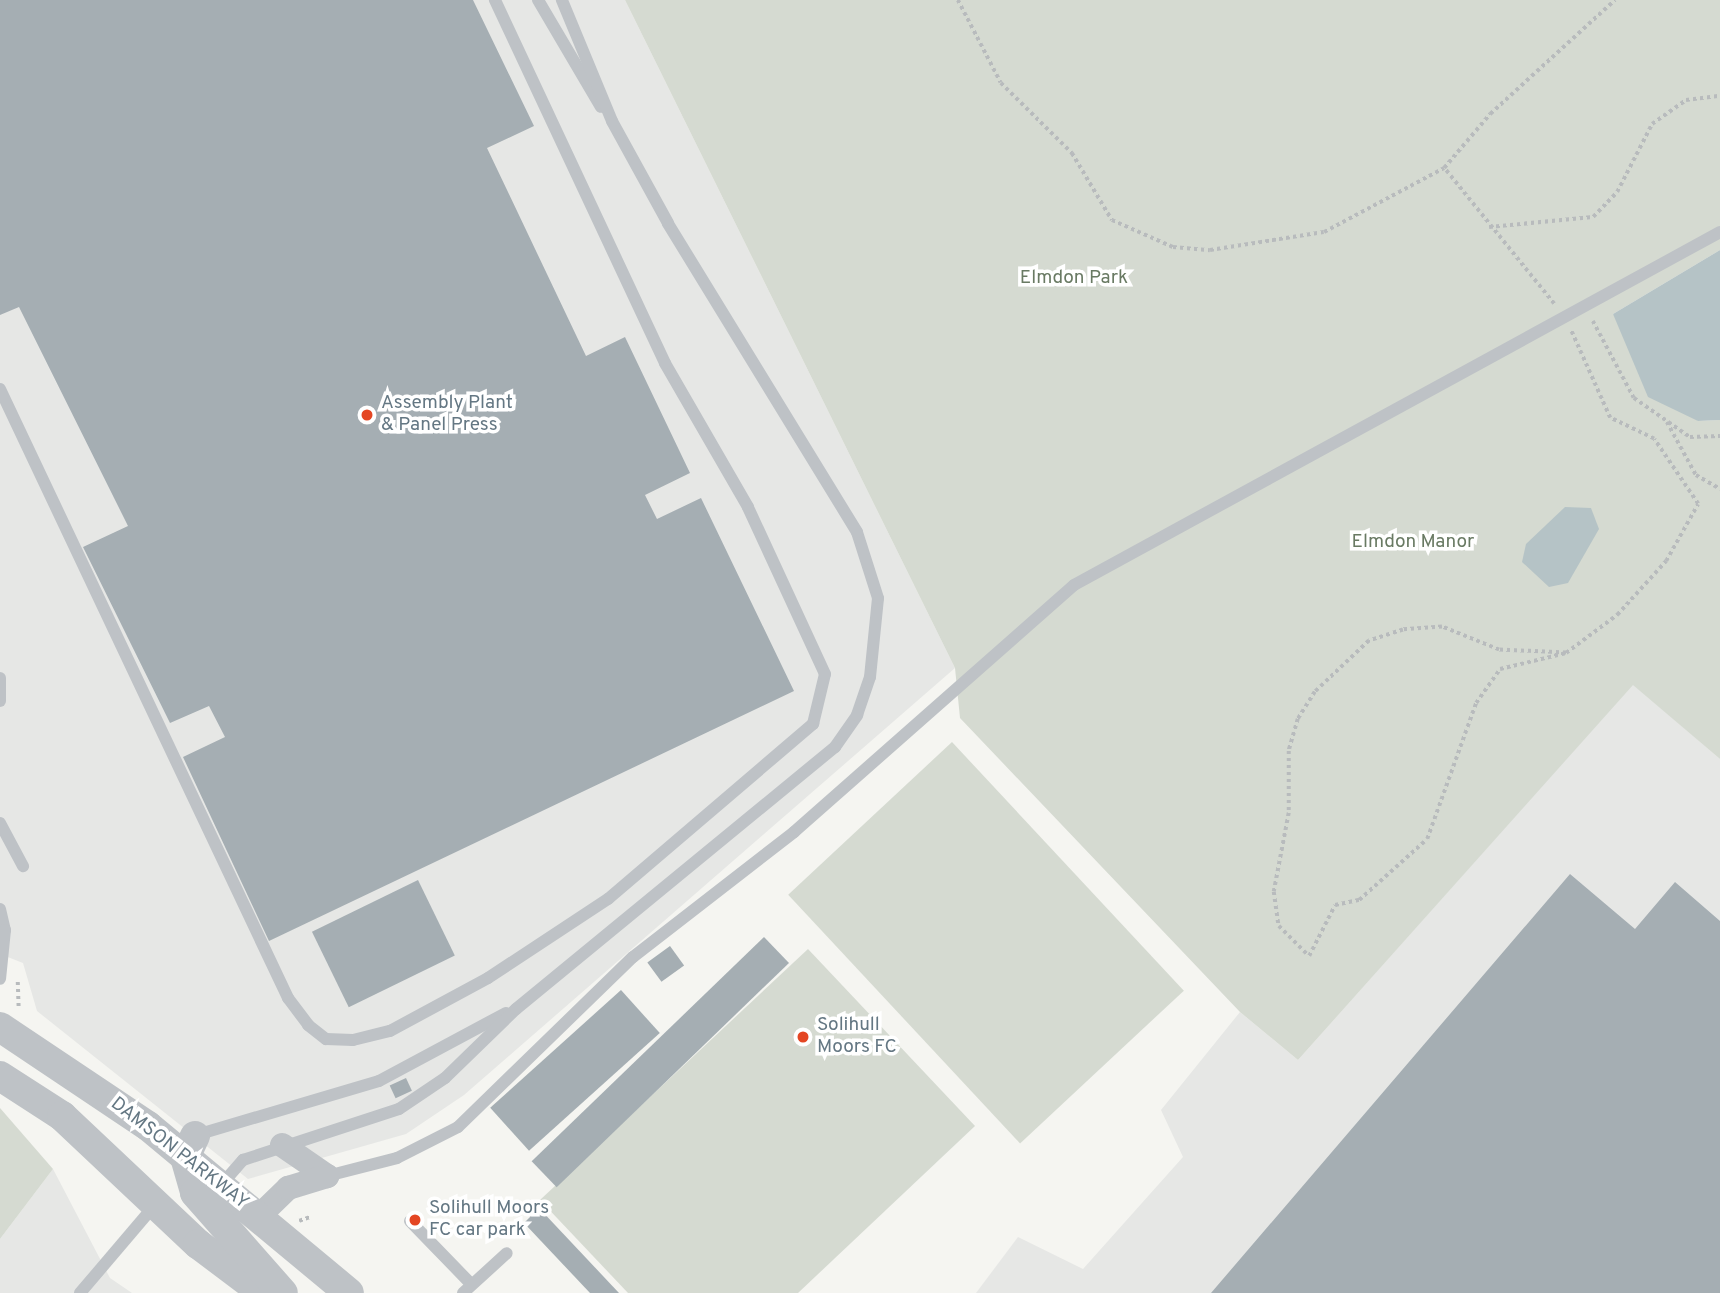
<!DOCTYPE html>
<style>
body{margin:0}
#map{position:relative;width:1720px;height:1293px;overflow:hidden;background:#f5f5f1;font-family:Overpass,sans-serif}
div>[style]{position:absolute}
.built>*{inset:0;background:#e6e7e5}
.green>*{inset:0;background:#d5dad1;transform-origin:0 0}
.water>*{inset:0;background:#b5c3c6}
.building>*{inset:0;background:#a5aeb3;transform-origin:0 0}
.path>*{height:3.5px;margin-top:-1.75px;transform-origin:0;background:repeating-linear-gradient(90deg,#b8bbbd 0 3.5px,transparent 0 7px)}
.service>*{height:12px;margin:-6px;padding:0 6px;transform-origin:6px;border-radius:6px;background:#bec2c6}
.minor>*{height:24px;margin:-12px;padding:0 12px;transform-origin:12px;border-radius:12px;background:#bec2c6}
.tertiary>*{height:30px;margin:-15px;padding:0 15px;transform-origin:15px;border-radius:15px;background:#bec2c6}
.dots>*{width:19px;height:19px;translate:-50% -50%;box-sizing:border-box;border:4px solid #fff;border-radius:50%}
span{translate:-50% -50%;white-space:nowrap;text-align:center;line-height:1.15;-webkit-text-stroke:7px #fff;paint-order:stroke}
.park-label{font-size:19px;color:#697a63}
.poi-label{font-size:19px;color:#647783}
.left{translate:0 -50%;text-align:left}
.street-label{font-size:19px;color:#647783}
</style>
<div id="map">
<div class="built">
<div style="clip-path:polygon(0 0,625px 0,955px 668px,464px 1095px,406px 1134px,248px 1179px,37px 1011px,23px 963px,0 954px)"></div>
<div style="clip-path:polygon(1633px 684px,1720px 759px,1720px 1293px,976px 1293px,1018px 1237px,1083px 1269px,1183px 1157px,1161px 1110px,1240px 1012px,1298px 1060px)"></div>
<div style="clip-path:polygon(53px 1169px,110px 1278px,132px 1293px,0 1293px,0 1239px)"></div>
</div>
<div class="green">
<div style="clip-path:polygon(625px 0,1720px 0,1720px 250px,1613px 314px,1698px 421px,1720px 420px,1720px 759px,1633px 685px,1298px 1060px,1240px 1012px,960px 718px,955px 668px)"></div>
<div style="left:952px;top:742px;width:340px;height:224px;rotate:47deg"></div>
<div style="clip-path:polygon(808px 949px,975px 1126px,798px 1293px,628px 1293px,540px 1200px)"></div>
<div style="clip-path:polygon(0 1108px,53px 1169px,0 1239px)"></div>
</div>
<div class="water">
<div style="clip-path:polygon(1720px 250px,1720px 420px,1698px 421px,1648px 397px,1613px 314px)"></div>
<div style="clip-path:polygon(1565px 507px,1591px 508px,1599px 529px,1568px 583px,1549px 587px,1522px 562px,1526px 544px)"></div>
</div>
<div class="building">
<div style="clip-path:polygon(0 0,473px 0,534px 126px,487px 148px,586px 356px,625px 337px,690px 473px,645px 495px,657px 519px,701px 498px,794px 691px,269px 941px,183px 757px,225px 737px,209px 706px,170px 723px,83px 547px,128px 526px,19px 307px,0 315px)"></div>
<div style="clip-path:polygon(1570px 874px,1635px 929px,1675px 882px,1720px 921px,1720px 1293px,1211px 1293px)"></div>
<div style="left:418px;top:880px;width:84px;height:118px;rotate:64deg"></div>
<div style="left:764px;top:937px;width:36px;height:323px;rotate:46deg"></div>
<div style="left:670px;top:946px;width:24px;height:28px;rotate:54deg"></div>
<div style="left:621px;top:990px;width:58px;height:176px;rotate:48deg"></div>
<div style="left:406px;top:1078px;width:14px;height:18px;rotate:65deg"></div>
<div style="clip-path:polygon(539px 1208px,619px 1293px,590px 1293px,524px 1223px)"></div>
</div>
<div class="path">
<div style="left:958px;top:0;width:93px;rotate:62.6deg"></div>
<div style="left:1001px;top:83px;width:100px;rotate:44.6deg"></div>
<div style="left:1072px;top:153px;width:78px;rotate:59.2deg"></div>
<div style="left:1112px;top:220px;width:67px;rotate:23.9deg"></div>
<div style="left:1173px;top:247px;width:37px;rotate:5deg"></div>
<div style="left:1210px;top:250px;width:115px;rotate:-9deg"></div>
<div style="left:1324px;top:232px;width:136px;rotate:-28.1deg"></div>
<div style="left:1489px;top:227px;width:104px;rotate:-5.5deg"></div>
<div style="left:1593px;top:217px;width:35px;rotate:-46deg"></div>
<div style="left:1617px;top:192px;width:76px;rotate:-62.8deg"></div>
<div style="left:1652px;top:124px;width:42px;rotate:-35.2deg"></div>
<div style="left:1686px;top:100px;width:34px;rotate:-7deg"></div>
<div style="left:1554px;top:304px;width:175px;rotate:-129deg"></div>
<div style="left:1444px;top:168px;width:71px;rotate:-49.6deg"></div>
<div style="left:1490px;top:114px;width:169px;rotate:-42.4deg"></div>
<div style="left:1593px;top:321px;width:87px;rotate:62deg"></div>
<div style="left:1634px;top:398px;width:68px;rotate:34.9deg"></div>
<div style="left:1690px;top:437px;width:30px;rotate:-2deg"></div>
<div style="left:1667px;top:422px;width:60px;rotate:61.3deg"></div>
<div style="left:1696px;top:475px;width:28px;rotate:30deg"></div>
<div style="left:1566px;top:653px;width:67px;rotate:-177.4deg"></div>
<div style="left:1499px;top:650px;width:61px;rotate:-158deg"></div>
<div style="left:1442px;top:627px;width:39px;rotate:176deg"></div>
<div style="left:1403px;top:630px;width:36px;rotate:162deg"></div>
<div style="left:1369px;top:641px;width:74px;rotate:136.6deg"></div>
<div style="left:1315px;top:692px;width:32px;rotate:122deg"></div>
<div style="left:1298px;top:719px;width:33px;rotate:106deg"></div>
<div style="left:1289px;top:751px;width:62px;rotate:90deg"></div>
<div style="left:1289px;top:813px;width:80px;rotate:100.8deg"></div>
<div style="left:1274px;top:892px;width:34px;rotate:82deg"></div>
<div style="left:1279px;top:926px;width:42px;rotate:45deg"></div>
<div style="left:1309px;top:956px;width:57px;rotate:-63deg"></div>
<div style="left:1335px;top:905px;width:25px;rotate:-12deg"></div>
<div style="left:1359px;top:900px;width:91px;rotate:-41.9deg"></div>
<div style="left:1427px;top:839px;width:145px;rotate:-70.2deg"></div>
<div style="left:1476px;top:703px;width:42px;rotate:-54.8deg"></div>
<div style="left:1500px;top:669px;width:68px;rotate:-13.6deg"></div>
<div style="left:1566px;top:653px;width:64px;rotate:-36.7deg"></div>
<div style="left:1617px;top:615px;width:73px;rotate:-47.8deg"></div>
<div style="left:1666px;top:561px;width:65px;rotate:-60.7deg"></div>
<div style="left:1698px;top:504px;width:78px;rotate:-124.1deg"></div>
<div style="left:1654px;top:439px;width:49px;rotate:-154.5deg"></div>
<div style="left:1610px;top:418px;width:95px;rotate:-114.1deg"></div>
<div style="left:18px;top:982px;width:27px;rotate:88deg"></div>
<div style="left:299px;top:1221px;width:12px;rotate:-20deg"></div>
</div>
<div class="service">
<div style="left:538px;top:0;width:124px;rotate:59.5deg"></div>
<div style="left:0;top:389px;width:674px;rotate:64.69deg"></div>
<div style="left:288px;top:998px;width:34px;rotate:53deg"></div>
<div style="left:308px;top:1025px;width:23px;rotate:38deg"></div>
<div style="left:326px;top:1039px;width:27px;rotate:2deg"></div>
<div style="left:353px;top:1040px;width:38px;rotate:-14deg"></div>
<div style="left:390px;top:1031px;width:111px;rotate:-28.4deg"></div>
<div style="left:488px;top:978px;width:144px;rotate:-33.4deg"></div>
<div style="left:608px;top:899px;width:270px;rotate:-40.5deg"></div>
<div style="left:813px;top:724px;width:51px;rotate:-76.5deg"></div>
<div style="left:825px;top:674px;width:184px;rotate:-114.8deg"></div>
<div style="left:748px;top:507px;width:166px;rotate:-120deg"></div>
<div style="left:665px;top:363px;width:401px;rotate:-115.1deg"></div>
<div style="left:0;top:678px;width:23px;rotate:90deg"></div>
<div style="left:0;top:823px;width:49px;rotate:61.9deg"></div>
<div style="left:0;top:909px;width:22px;rotate:77deg"></div>
<div style="left:5px;top:930px;width:49px;rotate:95.8deg"></div>
<div style="left:193px;top:1136px;width:194px;rotate:-16.5deg"></div>
<div style="left:379px;top:1081px;width:144px;rotate:-28.2deg"></div>
<div style="left:327px;top:1176px;width:72px;rotate:-14.4deg"></div>
<div style="left:397px;top:1158px;width:68px;rotate:-26.9deg"></div>
<div style="left:458px;top:1127px;width:244px;rotate:-44.2deg"></div>
<div style="left:633px;top:957px;width:204px;rotate:-37.8deg"></div>
<div style="left:794px;top:832px;width:373px;rotate:-41.4deg"></div>
<div style="left:1074px;top:585px;width:736px;rotate:-28.65deg"></div>
<div style="left:222px;top:1184px;width:32px;rotate:-49deg"></div>
<div style="left:243px;top:1160px;width:164px;rotate:-18.1deg"></div>
<div style="left:399px;top:1109px;width:55px;rotate:-34deg"></div>
<div style="left:445px;top:1078px;width:99px;rotate:-44.2deg"></div>
<div style="left:516px;top:1009px;width:413px;rotate:-39.4deg"></div>
<div style="left:835px;top:747px;width:39px;rotate:-55deg"></div>
<div style="left:857px;top:715px;width:40px;rotate:-71.1deg"></div>
<div style="left:870px;top:677px;width:79px;rotate:-84.2deg"></div>
<div style="left:878px;top:598px;width:69px;rotate:-107.7deg"></div>
<div style="left:857px;top:532px;width:362px;rotate:-121.5deg"></div>
<div style="left:668px;top:223px;width:116px;rotate:-118.8deg"></div>
<div style="left:612px;top:121px;width:131px;rotate:-112.5deg"></div>
<div style="left:410px;top:1221px;width:86px;rotate:45.9deg"></div>
<div style="left:80px;top:1293px;width:116px;rotate:-49.6deg"></div>
<div style="left:463px;top:1293px;width:59px;rotate:-42.3deg"></div>
</div>
<div class="minor">
<div style="left:282px;top:1145px;width:55px;rotate:34.6deg"></div>
<div style="left:258px;top:1217px;width:42px;rotate:-44deg"></div>
<div style="left:288px;top:1188px;width:41px;rotate:-17.1deg"></div>
</div>
<div class="tertiary">
<div style="left:0;top:1027px;width:178px;rotate:33.8deg"></div>
<div style="left:148px;top:1126px;width:261px;rotate:39.7deg"></div>
<div style="left:0;top:1076px;width:74px;rotate:32.8deg"></div>
<div style="left:62px;top:1116px;width:187px;rotate:43.3deg"></div>
<div style="left:198px;top:1244px;width:81px;rotate:37deg"></div>
<div style="left:195px;top:1136px;width:23px;rotate:115deg"></div>
<div style="left:185px;top:1157px;width:37px;rotate:74deg"></div>
<div style="left:195px;top:1193px;width:133px;rotate:48.7deg"></div>
</div>
<div class="dots">
<div style="left:367px;top:415px;background:#e44623"></div>
<div style="left:803px;top:1037px;background:#e44623"></div>
<div style="left:415px;top:1220px;background:#e44623"></div>
</div>
<div class="park-label">
<span style="left:1074px;top:279px">Elmdon Park</span>
<span style="left:1413px;top:543px">Elmdon Manor</span>
</div>
<div class="poi-label">
<span class="left" style="left:381px;top:415px">Assembly Plant<br>&amp; Panel Press</span>
<span class="left" style="left:817px;top:1037px">Solihull<br>Moors FC</span>
<span class="left" style="left:429px;top:1220px">Solihull Moors<br>FC car park</span>
</div>
<div class="street-label">
<span style="left:179px;top:1154px;rotate:38deg">DAMSON PARKWAY</span>
</div>
</div>
